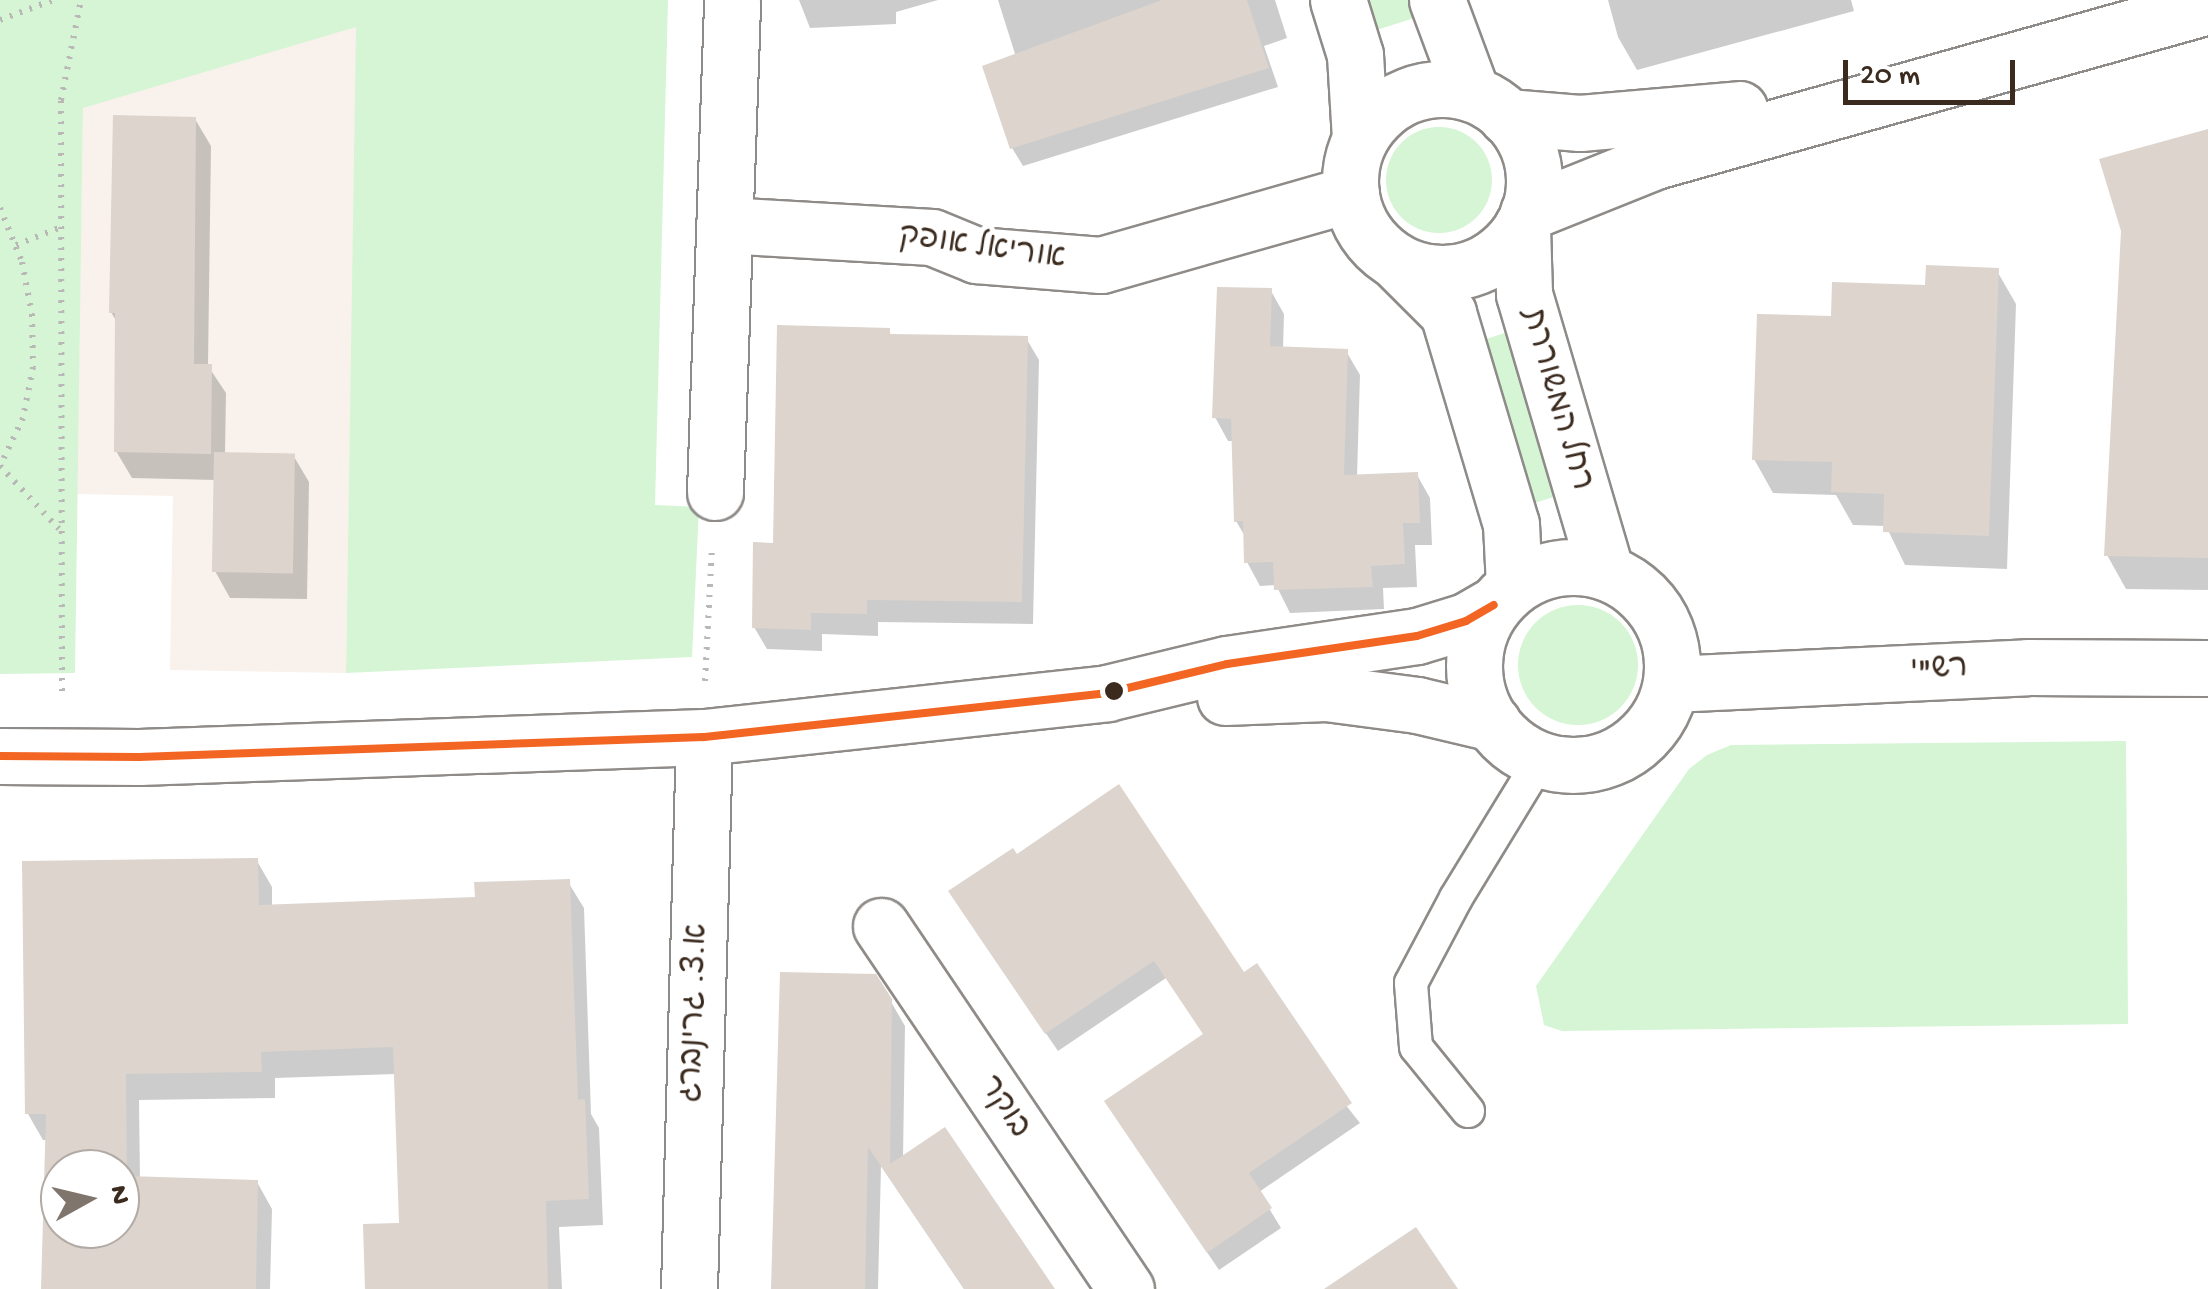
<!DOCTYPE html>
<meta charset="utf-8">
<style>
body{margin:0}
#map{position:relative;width:2208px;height:1289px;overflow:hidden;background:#fff;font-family:"Gochi Hand","Playpen Sans Hebrew",sans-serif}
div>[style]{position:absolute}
.built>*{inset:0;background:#f9f2ec}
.green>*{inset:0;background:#d5f5d5;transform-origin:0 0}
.round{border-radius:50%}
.shadow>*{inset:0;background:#0003}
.building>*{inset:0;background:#dcd4cd;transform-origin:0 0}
.path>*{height:6px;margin-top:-3px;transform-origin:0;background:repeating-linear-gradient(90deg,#b9b8b6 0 2.5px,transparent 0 10.5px)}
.roads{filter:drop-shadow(2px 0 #8e8b88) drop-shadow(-2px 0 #8e8b88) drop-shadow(0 2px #8e8b88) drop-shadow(0 -2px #8e8b88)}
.lane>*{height:32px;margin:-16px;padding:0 16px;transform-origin:16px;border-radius:16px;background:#fff}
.street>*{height:55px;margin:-27.5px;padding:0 27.5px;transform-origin:27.5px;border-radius:27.5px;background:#fff}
.street>.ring{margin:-27.5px;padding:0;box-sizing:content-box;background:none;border:55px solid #fff;border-radius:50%}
.bus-1>*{height:8px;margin:-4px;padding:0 4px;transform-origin:4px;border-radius:4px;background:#f26522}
.dots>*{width:28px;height:28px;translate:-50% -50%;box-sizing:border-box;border:5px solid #fff;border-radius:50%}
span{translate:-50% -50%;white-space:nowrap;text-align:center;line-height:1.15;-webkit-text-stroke:10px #fff;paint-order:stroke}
.street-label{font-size:32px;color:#3b2a1e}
.north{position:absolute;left:40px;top:1149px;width:100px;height:100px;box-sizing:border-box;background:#fff;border:2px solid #b1aaa5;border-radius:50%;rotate:82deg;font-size:28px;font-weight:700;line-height:40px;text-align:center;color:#3b2a1e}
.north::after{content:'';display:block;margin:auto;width:35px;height:45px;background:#80756d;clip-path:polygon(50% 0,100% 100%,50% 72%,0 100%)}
.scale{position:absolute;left:1843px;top:60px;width:172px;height:45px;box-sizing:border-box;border:5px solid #3b2a1e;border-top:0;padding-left:12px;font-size:30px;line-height:35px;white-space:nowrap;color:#3b2a1e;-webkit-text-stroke:8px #fff;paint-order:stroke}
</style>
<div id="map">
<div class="built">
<div style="clip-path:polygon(357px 26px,346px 673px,170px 670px,173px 496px,77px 494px,83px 107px)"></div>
</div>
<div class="green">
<div style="clip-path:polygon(0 0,668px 0,655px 505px,699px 507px,692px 657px,346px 673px,356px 27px,83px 108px,75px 673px,0 674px)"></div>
<div style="clip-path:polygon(1360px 0,1419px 0,1424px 15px,1370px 32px)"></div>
<div class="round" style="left:1386px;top:127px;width:106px;height:106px"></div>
<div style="left:1517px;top:329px;width:171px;height:52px;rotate:72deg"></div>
<div class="round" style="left:1518px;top:605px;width:120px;height:120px"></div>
<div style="clip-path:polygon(2126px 741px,2128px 1024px,1562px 1031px,1544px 1025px,1536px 986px,1689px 769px,1707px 755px,1731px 745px)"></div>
</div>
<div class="shadow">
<div style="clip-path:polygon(799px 0,938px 0,896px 12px,896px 24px,810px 28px)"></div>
<div style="clip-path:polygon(998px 0,1275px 0,1287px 38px,1264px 46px,1278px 87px,1023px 166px,1012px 148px,1016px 57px)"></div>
<div style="clip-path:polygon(1608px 0,1851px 0,1854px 11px,1637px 70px,1618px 37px)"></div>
<div style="clip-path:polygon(195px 119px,211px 146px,208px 366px,226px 393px,225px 454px,293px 455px,309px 482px,307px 599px,230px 598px,215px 571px,216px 480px,132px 478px,116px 451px,118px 324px,111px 312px)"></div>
<div style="clip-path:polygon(2208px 131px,2208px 590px,2126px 589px,2107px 555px)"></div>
<div style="clip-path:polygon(1997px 271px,2016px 304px,2007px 569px,1905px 565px,1886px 526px,1853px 525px,1836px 495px,1773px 493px,1754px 459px,1834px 319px)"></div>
<div style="clip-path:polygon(1271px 291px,1284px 314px,1283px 349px,1346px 351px,1360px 375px,1357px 477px,1417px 475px,1430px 498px,1432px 545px,1415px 545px,1417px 587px,1383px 588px,1384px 609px,1290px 613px,1276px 585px,1260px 586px,1247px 562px,1246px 538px,1236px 521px,1234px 441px,1228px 441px,1215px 417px)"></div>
<div style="clip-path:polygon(889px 331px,892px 337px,1026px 338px,1039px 360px,1033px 624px,878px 622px,878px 636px,822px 634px,822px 651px,767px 649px,754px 627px,775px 545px)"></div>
<div style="clip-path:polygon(1016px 857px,1243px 975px,1360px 1123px,1259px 1192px,1281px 1228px,1219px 1270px,1118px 1120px,1205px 1036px,1166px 978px,1058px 1051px,962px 911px)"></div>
<div style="clip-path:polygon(evenodd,257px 861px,272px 887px,272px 907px,477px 900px,568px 882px,584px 908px,591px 1114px,599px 1128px,603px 1225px,559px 1227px,562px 1289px,366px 1289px,402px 1225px,396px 1074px,275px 1078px,275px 1098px,139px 1100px,140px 1179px,257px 1182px,272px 1209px,270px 1289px,44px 1289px,48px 1140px,43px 1140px,28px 1114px,257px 861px,60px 1169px,120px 1169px,120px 1229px,60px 1229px,60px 1169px)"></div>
<div style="clip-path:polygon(890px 1000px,905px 1026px,903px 1158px,1051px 1289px,964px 1289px,881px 1166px,878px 1289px,774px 1289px)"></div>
</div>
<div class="building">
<div style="clip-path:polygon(1162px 0,1247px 0,1269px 68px,1010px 149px,982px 66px)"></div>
<div style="clip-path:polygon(113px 115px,196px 117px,194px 364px,212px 364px,211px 454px,114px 452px,115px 313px,109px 313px)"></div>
<div style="clip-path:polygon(2208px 129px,2208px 558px,2104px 556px,2121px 231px,2099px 159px)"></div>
<div style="clip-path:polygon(1926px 265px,1999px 268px,1989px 536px,1883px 532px,1884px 494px,1831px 492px,1832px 462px,1752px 460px,1757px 314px,1831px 316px,1832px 282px,1925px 285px)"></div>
<div style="clip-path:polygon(1217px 287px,1272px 288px,1270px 346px,1348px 349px,1344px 475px,1418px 472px,1420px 523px,1403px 523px,1405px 564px,1371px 566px,1373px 587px,1274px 590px,1273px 562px,1244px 563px,1243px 521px,1234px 522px,1231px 419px,1212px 418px)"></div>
<div style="clip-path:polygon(777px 325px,890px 328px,890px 334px,1028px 336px,1022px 602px,867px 600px,867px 614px,811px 613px,811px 630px,752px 628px,753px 542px,773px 543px)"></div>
<div style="left:214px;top:452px;width:81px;height:120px;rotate:1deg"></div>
<div style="clip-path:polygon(1119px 784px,1244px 972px,1257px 963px,1352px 1103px,1249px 1173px,1272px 1208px,1207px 1253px,1104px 1101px,1203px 1034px,1154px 961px,1045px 1034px,948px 891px,1013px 848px,1017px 854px)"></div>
<div style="clip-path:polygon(evenodd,258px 858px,259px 905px,475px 897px,474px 882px,570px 879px,578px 1100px,585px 1099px,589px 1199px,546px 1201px,548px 1289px,365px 1289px,363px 1224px,399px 1223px,393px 1047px,261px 1052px,262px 1072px,126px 1074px,127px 1176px,258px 1180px,256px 1289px,41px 1289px,46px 1114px,25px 1114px,22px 861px,258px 858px,60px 1169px,120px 1169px,120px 1229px,60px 1229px,60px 1169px)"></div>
<div style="clip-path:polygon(780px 972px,876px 974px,892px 999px,890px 1164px,945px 1127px,1055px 1289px,964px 1289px,868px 1147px,865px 1289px,771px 1289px)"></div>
<div style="clip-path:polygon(1416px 1227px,1458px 1289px,1324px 1289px)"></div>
</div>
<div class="path">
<div style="left:0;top:20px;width:57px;rotate:-20.7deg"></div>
<div style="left:0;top:208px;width:58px;rotate:67.8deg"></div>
<div style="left:22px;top:262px;width:53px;rotate:79.1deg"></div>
<div style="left:32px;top:314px;width:53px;rotate:88.9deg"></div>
<div style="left:33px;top:367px;width:52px;rotate:101.1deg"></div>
<div style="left:23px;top:418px;width:53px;rotate:115.6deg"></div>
<div style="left:16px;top:245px;width:48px;rotate:-21.8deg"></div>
<div style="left:0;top:466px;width:86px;rotate:46.9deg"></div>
<div style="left:705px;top:681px;width:132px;rotate:-87deg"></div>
<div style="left:62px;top:691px;width:591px;rotate:-90.1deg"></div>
<div style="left:61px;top:100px;width:102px;rotate:-78.7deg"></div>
</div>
<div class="roads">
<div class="lane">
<div style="left:1468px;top:1111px;width:82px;rotate:-129.1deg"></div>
<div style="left:1416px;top:1047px;width:64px;rotate:-94.5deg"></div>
<div style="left:1411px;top:983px;width:96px;rotate:-62.1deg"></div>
<div style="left:1456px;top:898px;width:163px;rotate:-58.6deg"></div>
</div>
<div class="street">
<div style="left:1338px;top:0;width:58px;rotate:72.8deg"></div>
<div style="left:1355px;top:55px;width:83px;rotate:86.6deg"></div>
<div style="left:1437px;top:0;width:100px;rotate:69.6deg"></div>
<div class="ring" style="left:1350px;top:89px;width:129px;height:129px"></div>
<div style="left:1507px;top:117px;width:73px;rotate:4.7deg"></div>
<div style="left:1580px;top:123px;width:160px;rotate:-5deg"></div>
<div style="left:1528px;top:212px;width:137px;rotate:-21.9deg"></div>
<div style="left:1655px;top:161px;width:574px;rotate:-15.66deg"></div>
<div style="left:724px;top:225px;width:208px;rotate:3.3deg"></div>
<div style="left:932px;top:237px;width:48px;rotate:22.2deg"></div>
<div style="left:976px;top:255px;width:125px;rotate:4.6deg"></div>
<div style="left:1101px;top:265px;width:260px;rotate:-15.9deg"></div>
<div style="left:1522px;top:226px;width:68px;rotate:88.3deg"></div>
<div style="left:1524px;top:294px;width:290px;rotate:73.6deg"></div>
<div style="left:1396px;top:261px;width:74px;rotate:45deg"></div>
<div style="left:1448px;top:313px;width:220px;rotate:73.4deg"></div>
<div style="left:1511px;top:524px;width:62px;rotate:87.2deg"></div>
<div style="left:715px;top:492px;width:492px;rotate:-88deg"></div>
<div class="ring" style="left:1474px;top:567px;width:143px;height:143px"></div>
<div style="left:1671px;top:684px;width:357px;rotate:-2.7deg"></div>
<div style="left:2028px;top:667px;width:180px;rotate:0.3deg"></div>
<div style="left:1225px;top:697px;width:101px;rotate:-2.3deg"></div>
<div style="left:1326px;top:693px;width:92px;rotate:7.5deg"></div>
<div style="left:1417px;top:705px;width:78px;rotate:13.3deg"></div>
<div style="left:0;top:756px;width:139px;rotate:0.4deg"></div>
<div style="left:139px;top:757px;width:565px;rotate:-2.03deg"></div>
<div style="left:704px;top:737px;width:405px;rotate:-6.2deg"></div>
<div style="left:1107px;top:693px;width:123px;rotate:-13.6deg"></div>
<div style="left:1227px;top:664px;width:192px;rotate:-8.4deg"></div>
<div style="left:1417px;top:636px;width:51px;rotate:-17deg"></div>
<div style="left:1466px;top:621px;width:32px;rotate:-30deg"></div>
<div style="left:881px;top:926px;width:438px;rotate:56deg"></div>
<div style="left:689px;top:1289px;width:552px;rotate:-88.44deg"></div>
</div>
</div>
<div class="bus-1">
<div style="left:0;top:756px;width:139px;rotate:0.4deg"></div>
<div style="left:139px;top:757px;width:565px;rotate:-2.03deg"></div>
<div style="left:704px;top:737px;width:405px;rotate:-6.2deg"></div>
<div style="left:1107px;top:693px;width:123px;rotate:-13.6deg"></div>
<div style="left:1227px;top:664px;width:192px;rotate:-8.4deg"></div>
<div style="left:1417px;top:636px;width:51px;rotate:-17deg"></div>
<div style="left:1466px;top:621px;width:32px;rotate:-30deg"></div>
</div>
<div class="dots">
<div style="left:1114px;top:691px;background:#3b2a1e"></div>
</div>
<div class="street-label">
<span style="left:982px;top:249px;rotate:8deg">אוריאל אופק</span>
<span style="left:1555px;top:400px;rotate:74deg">רחל המשוררת</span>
<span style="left:1939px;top:671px;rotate:-3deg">רש"י</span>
<span style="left:696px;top:1013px;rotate:-88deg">א.צ. גרינברג</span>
<span style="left:1003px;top:1108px;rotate:56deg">בוקר</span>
</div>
<div class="north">N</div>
<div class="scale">20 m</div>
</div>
